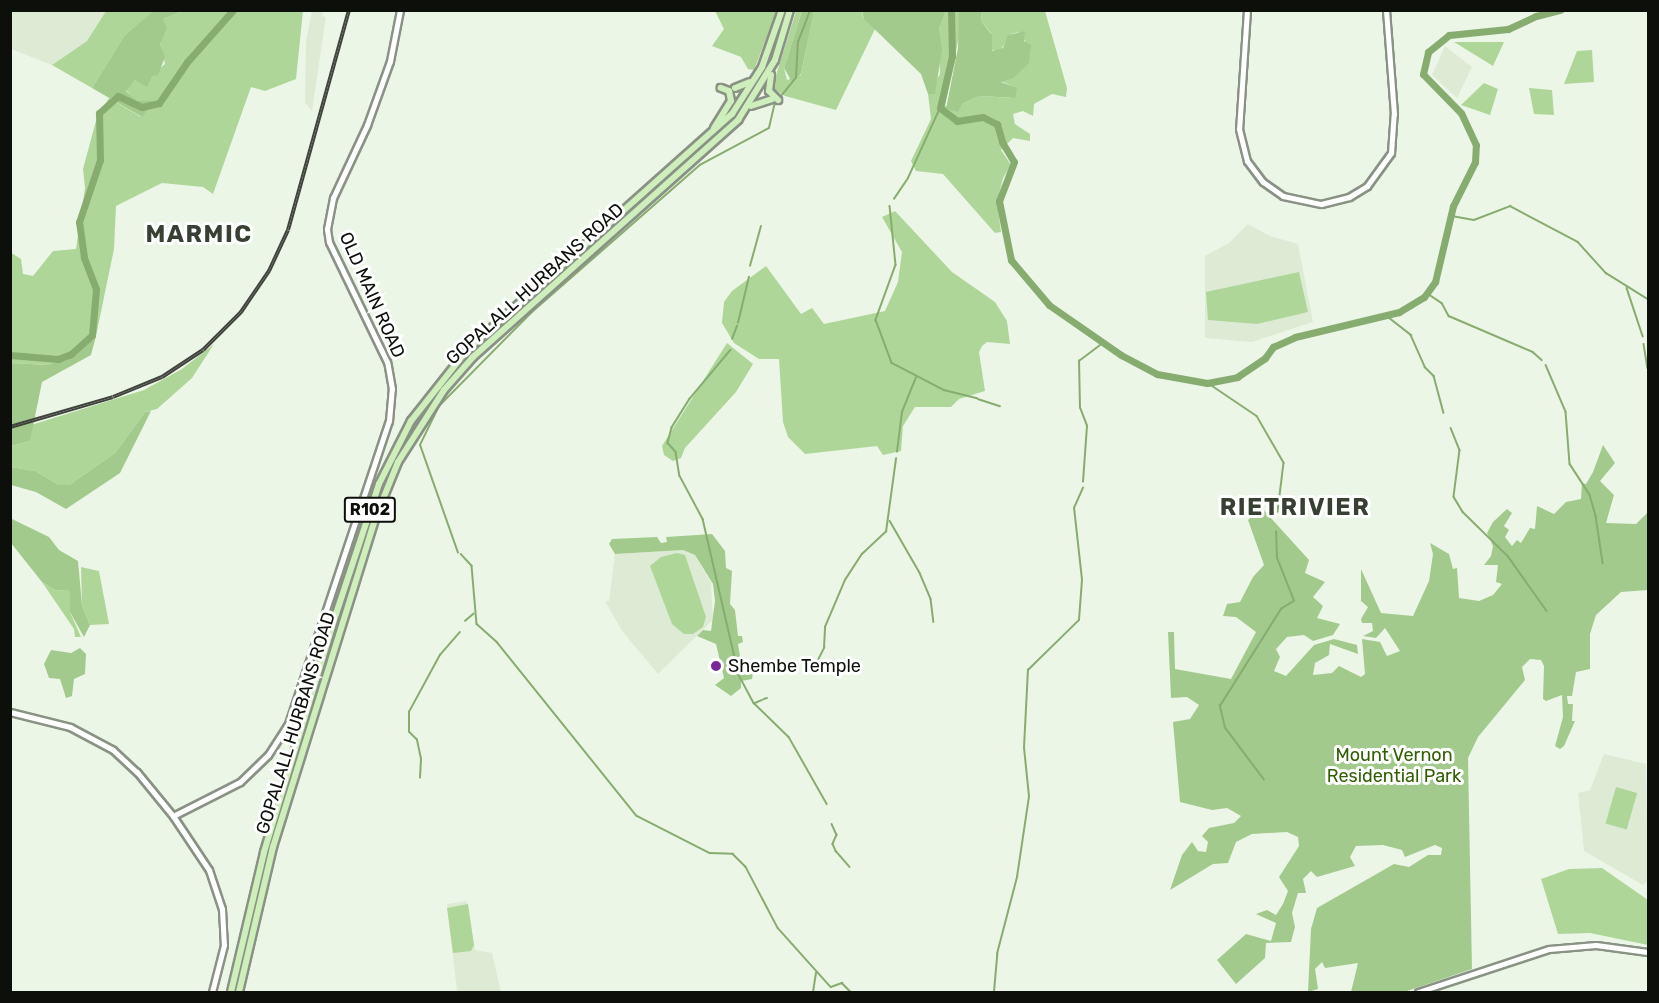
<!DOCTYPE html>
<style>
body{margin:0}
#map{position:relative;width:1659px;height:1003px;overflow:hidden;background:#ecf6e7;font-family:Rubik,sans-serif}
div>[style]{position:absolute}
.built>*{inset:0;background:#ddebd5}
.green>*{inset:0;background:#afd699;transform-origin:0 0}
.forest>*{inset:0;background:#a3ca8d}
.stream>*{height:1.5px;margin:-0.75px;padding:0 0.75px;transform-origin:0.75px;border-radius:0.75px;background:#87ac70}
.river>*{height:7px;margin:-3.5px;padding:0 3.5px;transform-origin:3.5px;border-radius:3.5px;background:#87ac70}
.roads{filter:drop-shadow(2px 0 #899284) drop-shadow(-2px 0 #899284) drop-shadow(0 2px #899284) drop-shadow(0 -2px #899284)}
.secondary>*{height:5px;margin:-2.5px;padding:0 2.5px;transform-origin:2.5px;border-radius:2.5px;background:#fff}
.primary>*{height:6px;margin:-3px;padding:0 3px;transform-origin:3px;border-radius:3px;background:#ceeebb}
.rail>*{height:4px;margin-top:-2px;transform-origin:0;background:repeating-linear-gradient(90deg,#fff 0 4.5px,#40443d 0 9px);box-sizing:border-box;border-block:2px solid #40443d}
.dots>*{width:16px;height:16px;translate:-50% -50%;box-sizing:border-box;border:3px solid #fff;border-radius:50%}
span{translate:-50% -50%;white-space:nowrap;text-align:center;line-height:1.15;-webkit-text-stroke:6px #fff;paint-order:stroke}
.shield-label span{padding:2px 4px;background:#fff;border:2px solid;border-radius:4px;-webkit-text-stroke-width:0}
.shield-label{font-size:16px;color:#0c0f0a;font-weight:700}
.street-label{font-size:18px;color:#0c0f0a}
.poi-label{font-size:18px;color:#0c0f0a}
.left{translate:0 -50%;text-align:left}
.park-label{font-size:18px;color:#315e03}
.district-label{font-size:24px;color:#384033;font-weight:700;letter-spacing:1.5px}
.frame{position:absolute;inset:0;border:12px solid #0c0f0a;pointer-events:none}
</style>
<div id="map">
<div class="built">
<div style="clip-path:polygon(10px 11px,106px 11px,87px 41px,52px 65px,11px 49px)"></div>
<div style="clip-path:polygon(312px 11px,324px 11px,322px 16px,326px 17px,312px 111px,305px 103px,306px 41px)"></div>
<div style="clip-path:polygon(1445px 46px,1472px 67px,1457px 98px,1432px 75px)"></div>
<div style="clip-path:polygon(1248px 224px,1270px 236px,1298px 244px,1313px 322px,1252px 342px,1205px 338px,1205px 256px,1229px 243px)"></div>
<div style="clip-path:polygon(683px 550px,695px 555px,711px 583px,713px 620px,658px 674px,622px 631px,605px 601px,609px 601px,615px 554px)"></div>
<div style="clip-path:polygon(1604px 754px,1646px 764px,1648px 881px,1643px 885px,1584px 851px,1578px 793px,1590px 790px)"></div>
<div style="clip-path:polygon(467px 901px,475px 950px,492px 953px,501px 992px,457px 992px,447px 904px)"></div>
</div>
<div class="green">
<div style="clip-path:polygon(106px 11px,154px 11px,124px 36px,92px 88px,52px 65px,87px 41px)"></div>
<div style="clip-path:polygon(183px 11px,303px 11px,296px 79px,265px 91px,251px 87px,213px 194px,203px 187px,162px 183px,116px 206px,114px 249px,96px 336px,68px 358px,47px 365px,11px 363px,10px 252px,21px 259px,23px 274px,33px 276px,53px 251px,76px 249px,85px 188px,83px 169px,97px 117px,109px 98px,141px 117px,152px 101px,137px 102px,126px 90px,133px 81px,152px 75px,165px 64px,160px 43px,163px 19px)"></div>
<div style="clip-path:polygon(715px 11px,777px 11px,754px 70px,748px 69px,741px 57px,712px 46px,724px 29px)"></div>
<div style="clip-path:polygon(796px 11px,802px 11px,784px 68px,787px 80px,801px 75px,813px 11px,862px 11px,863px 17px,875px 29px,836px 110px,785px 96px,772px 88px)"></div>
<div style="clip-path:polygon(946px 11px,959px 11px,960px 31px,945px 106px,962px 104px,979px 96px,1013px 98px,1014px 87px,1001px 81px,1009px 80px,1027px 64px,1027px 44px,1019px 32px,1011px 34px,1000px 51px,991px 50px,991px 33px,981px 21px,982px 11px,1045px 11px,1067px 88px,1066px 97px,1052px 94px,1034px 104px,1033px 116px,1023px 111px,1013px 114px,1015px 124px,1030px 134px,1030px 141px,1013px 138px,1001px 150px,1011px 165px,1003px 178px,997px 202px,1001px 232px,995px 233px,943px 174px,916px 171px,911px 161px,931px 119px,928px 94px,940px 74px,939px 29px)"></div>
<div style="clip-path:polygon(1454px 42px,1504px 42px,1493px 66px)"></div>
<div style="clip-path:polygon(1592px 50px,1594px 82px,1564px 84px,1577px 51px)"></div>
<div style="clip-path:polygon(1484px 83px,1498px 89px,1490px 115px,1461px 105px)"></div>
<div style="clip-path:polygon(1529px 88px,1552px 90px,1554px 115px,1534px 114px)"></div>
<div style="clip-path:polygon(895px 211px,952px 272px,995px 302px,1007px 321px,1010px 344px,987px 342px,982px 346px,979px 352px,985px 391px,959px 399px,951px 407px,915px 407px,903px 426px,901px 451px,883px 455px,877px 446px,805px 454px,788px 437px,783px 422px,779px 359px,759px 359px,734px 343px,722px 323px,724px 302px,732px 291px,766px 266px,801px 314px,812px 308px,824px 324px,885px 311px,898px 282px,902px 252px,882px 217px)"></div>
<div style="clip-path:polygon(1299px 272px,1308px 312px,1257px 324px,1208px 320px,1206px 292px)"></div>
<div style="clip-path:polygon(727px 343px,753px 364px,736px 392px,685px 448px,681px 458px,673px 461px,664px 455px,662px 446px)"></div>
<div style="clip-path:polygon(214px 344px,192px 378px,157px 409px,145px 412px,115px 453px,69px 485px,59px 485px,35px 471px,11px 467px,11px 446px,30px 441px,31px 425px,144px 390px,182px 369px)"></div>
<div style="clip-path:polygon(677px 553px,685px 555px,706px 617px,703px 627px,693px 634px,684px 634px,672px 624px,650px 566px,661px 557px)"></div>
<div style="clip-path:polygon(81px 567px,99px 571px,109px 624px,90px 625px,82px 605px)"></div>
<div style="clip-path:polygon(42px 582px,55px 590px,70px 591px,70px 612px,81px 637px,75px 637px,74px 629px)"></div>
<div style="left:1616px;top:787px;width:22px;height:38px;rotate:16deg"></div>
<div style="clip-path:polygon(1602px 868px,1648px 900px,1648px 945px,1590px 933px,1558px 934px,1541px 879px,1569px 869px)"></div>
<div style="clip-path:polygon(468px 904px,474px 945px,471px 951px,453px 953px,447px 908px)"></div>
</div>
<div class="forest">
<div style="clip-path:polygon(183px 11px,163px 19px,167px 28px,160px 44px,165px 57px,158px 75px,152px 76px,147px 87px,135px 80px,126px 91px,137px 101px,153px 101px,142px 117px,92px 88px,124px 36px,152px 12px)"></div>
<div style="clip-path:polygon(802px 11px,813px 11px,813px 14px,801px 74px,792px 82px,784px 68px)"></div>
<div style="clip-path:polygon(862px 11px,946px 11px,939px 29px,942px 50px,935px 94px,928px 94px,921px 74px,864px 19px)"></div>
<div style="clip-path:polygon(959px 11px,982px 11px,981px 21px,992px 35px,992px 51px,1003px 48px,1008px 35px,1025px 31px,1024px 41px,1031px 45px,1029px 63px,1012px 79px,1001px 82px,1017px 88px,1015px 98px,979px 96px,962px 104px,958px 112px,946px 109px,958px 48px)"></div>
<div style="clip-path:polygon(96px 336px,91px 355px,42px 382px,30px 441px,11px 446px,11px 363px,47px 365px,68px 358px)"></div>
<div style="clip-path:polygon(151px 411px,120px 473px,66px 509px,36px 492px,11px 485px,11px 467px,35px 471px,59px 485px,69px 485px,115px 453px,145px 412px)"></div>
<div style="clip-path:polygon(1603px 445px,1615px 463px,1600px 481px,1614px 495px,1606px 523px,1636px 524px,1648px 512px,1648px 590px,1621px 592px,1596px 615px,1590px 634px,1590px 669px,1576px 672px,1572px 696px,1567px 696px,1568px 704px,1573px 704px,1572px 721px,1575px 721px,1564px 746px,1560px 749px,1555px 746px,1563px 717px,1562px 695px,1546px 701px,1543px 699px,1544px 666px,1541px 660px,1530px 659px,1522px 667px,1525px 680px,1478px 737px,1468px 758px,1472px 969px,1404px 992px,1351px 992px,1358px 963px,1325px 968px,1322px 962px,1315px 969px,1318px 989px,1308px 992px,1311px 929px,1317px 908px,1394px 864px,1409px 867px,1428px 855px,1441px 855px,1442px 848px,1435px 845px,1405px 857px,1402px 850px,1383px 845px,1356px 846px,1350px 857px,1355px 866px,1317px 877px,1311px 871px,1303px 879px,1306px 893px,1298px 893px,1292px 913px,1295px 927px,1291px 942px,1266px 943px,1265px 958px,1236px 984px,1217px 960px,1246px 934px,1271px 941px,1276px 923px,1256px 914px,1267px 910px,1276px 915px,1283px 904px,1288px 891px,1279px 877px,1299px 846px,1298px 837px,1287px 832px,1252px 834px,1236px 842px,1228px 863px,1213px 864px,1170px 890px,1182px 855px,1192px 842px,1198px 851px,1206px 852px,1208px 842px,1202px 836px,1209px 828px,1234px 823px,1241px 816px,1227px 808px,1212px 810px,1180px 802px,1173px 722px,1190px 719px,1199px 705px,1187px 697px,1171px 698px,1168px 632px,1174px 632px,1175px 669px,1231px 679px,1256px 632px,1236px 617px,1223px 616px,1227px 604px,1240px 602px,1253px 577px,1264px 565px,1248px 520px,1261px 507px,1309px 560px,1305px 573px,1325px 582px,1313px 597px,1323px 606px,1317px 618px,1340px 624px,1333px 635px,1313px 641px,1304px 635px,1287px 637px,1276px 649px,1280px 657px,1274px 671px,1286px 676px,1314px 645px,1334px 639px,1357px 645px,1358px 654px,1330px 644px,1329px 655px,1315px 663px,1313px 675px,1332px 673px,1339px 666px,1361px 677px,1365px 674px,1362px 639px,1380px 642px,1387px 656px,1400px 651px,1385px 628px,1376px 638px,1363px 636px,1373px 631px,1372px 623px,1362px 623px,1361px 619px,1368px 607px,1361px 601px,1361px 569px,1381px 613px,1413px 616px,1429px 581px,1433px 554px,1430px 543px,1449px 554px,1453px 569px,1457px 568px,1459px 598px,1479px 601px,1493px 595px,1502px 584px,1496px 582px,1498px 565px,1484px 565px,1491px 556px,1493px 546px,1487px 533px,1493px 522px,1507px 509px,1512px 513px,1504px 526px,1509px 530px,1505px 537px,1512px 546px,1517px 540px,1521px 543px,1530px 528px,1535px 529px,1537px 506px,1554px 514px,1566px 502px,1581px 499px,1582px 483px,1586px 484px,1593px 472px)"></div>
<div style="clip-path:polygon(10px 518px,49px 537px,59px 550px,78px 561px,82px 605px,90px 625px,84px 637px,70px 612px,70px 591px,55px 590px,42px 582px,11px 543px)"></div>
<div style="clip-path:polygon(712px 534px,725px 551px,726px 568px,732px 571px,730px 604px,735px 610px,738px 636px,742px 636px,743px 642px,738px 644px,743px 675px,753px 673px,752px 679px,741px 681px,741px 688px,731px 696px,715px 685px,724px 678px,716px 644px,697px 636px,703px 630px,711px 631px,715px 601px,713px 584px,695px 555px,683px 550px,615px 554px,609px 544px,612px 539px,657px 537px,661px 543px,667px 542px,666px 537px)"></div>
<div style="clip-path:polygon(80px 648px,86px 654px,85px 674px,74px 679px,72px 696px,66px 698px,60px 679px,49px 678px,44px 664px,51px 650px,71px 653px)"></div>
</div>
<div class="stream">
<div style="left:782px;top:95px;width:22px;rotate:-51deg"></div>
<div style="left:796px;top:78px;width:36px;rotate:-87deg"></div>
<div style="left:798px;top:42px;width:34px;rotate:-69deg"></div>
<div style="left:894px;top:199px;width:25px;rotate:-56deg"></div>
<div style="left:908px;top:178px;width:77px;rotate:-65.4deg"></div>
<div style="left:890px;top:206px;width:59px;rotate:84.2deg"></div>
<div style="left:896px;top:265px;width:59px;rotate:110deg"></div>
<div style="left:876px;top:320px;width:46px;rotate:69.6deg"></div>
<div style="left:892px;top:363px;width:59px;rotate:27.4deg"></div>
<div style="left:944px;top:390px;width:34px;rotate:14deg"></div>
<div style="left:1452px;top:216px;width:22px;rotate:10deg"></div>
<div style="left:1474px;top:220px;width:39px;rotate:-21deg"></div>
<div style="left:1510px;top:206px;width:77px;rotate:27.9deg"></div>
<div style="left:1578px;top:242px;width:42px;rotate:47.9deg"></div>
<div style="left:1606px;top:273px;width:49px;rotate:31.8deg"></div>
<div style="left:750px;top:266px;width:41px;rotate:-74.6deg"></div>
<div style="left:1627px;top:288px;width:51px;rotate:71.6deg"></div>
<div style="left:1427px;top:293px;width:18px;rotate:34deg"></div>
<div style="left:1442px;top:303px;width:15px;rotate:62deg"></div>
<div style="left:1449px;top:316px;width:91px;rotate:23.2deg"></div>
<div style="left:1533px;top:352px;width:12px;rotate:42deg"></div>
<div style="left:1387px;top:316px;width:31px;rotate:38deg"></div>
<div style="left:1411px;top:335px;width:35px;rotate:66deg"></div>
<div style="left:1425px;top:367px;width:13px;rotate:45deg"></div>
<div style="left:1434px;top:376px;width:38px;rotate:75deg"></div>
<div style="left:738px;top:323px;width:47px;rotate:-76.6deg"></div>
<div style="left:732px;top:339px;width:14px;rotate:-69deg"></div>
<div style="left:1644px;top:344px;width:24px;rotate:81deg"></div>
<div style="left:731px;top:350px;width:64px;rotate:129.9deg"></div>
<div style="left:690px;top:399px;width:34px;rotate:122deg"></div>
<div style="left:672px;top:428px;width:16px;rotate:105deg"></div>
<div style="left:668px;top:443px;width:12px;rotate:48deg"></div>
<div style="left:676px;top:452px;width:24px;rotate:81deg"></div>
<div style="left:680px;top:476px;width:49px;rotate:61.9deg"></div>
<div style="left:703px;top:519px;width:160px;rotate:77deg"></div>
<div style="left:739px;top:675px;width:32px;rotate:62deg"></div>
<div style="left:754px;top:703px;width:49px;rotate:44.2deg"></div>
<div style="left:789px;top:737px;width:77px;rotate:60.4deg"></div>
<div style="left:1546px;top:365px;width:51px;rotate:66.9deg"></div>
<div style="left:1566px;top:412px;width:52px;rotate:85.6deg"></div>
<div style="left:1570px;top:464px;width:37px;rotate:57deg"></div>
<div style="left:1590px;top:495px;width:22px;rotate:74deg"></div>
<div style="left:1596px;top:516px;width:48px;rotate:81.5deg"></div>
<div style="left:1208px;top:383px;width:59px;rotate:34deg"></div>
<div style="left:1257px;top:416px;width:54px;rotate:60.1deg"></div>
<div style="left:1284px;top:463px;width:49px;rotate:97deg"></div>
<div style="left:978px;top:399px;width:23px;rotate:18deg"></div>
<div style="left:1451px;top:428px;width:24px;rotate:68deg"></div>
<div style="left:1460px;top:450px;width:47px;rotate:97.3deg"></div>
<div style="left:1454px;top:497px;width:17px;rotate:59deg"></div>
<div style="left:1463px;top:512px;width:63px;rotate:44.4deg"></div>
<div style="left:1508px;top:556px;width:67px;rotate:54.7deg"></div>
<div style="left:897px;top:452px;width:40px;rotate:-82.9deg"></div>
<div style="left:902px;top:412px;width:37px;rotate:-68deg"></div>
<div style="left:1083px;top:482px;width:56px;rotate:-85.9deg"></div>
<div style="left:1087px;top:426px;width:19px;rotate:-111deg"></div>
<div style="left:1080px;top:408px;width:47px;rotate:-91.2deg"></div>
<div style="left:1079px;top:361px;width:31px;rotate:-37deg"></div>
<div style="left:890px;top:521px;width:60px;rotate:60deg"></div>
<div style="left:920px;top:573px;width:28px;rotate:67deg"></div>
<div style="left:931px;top:599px;width:23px;rotate:83deg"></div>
<div style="left:458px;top:553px;width:114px;rotate:-109.4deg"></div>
<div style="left:420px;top:445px;width:43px;rotate:-64deg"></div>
<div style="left:439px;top:406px;width:132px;rotate:-45.3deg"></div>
<div style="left:532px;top:312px;width:223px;rotate:-41.2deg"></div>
<div style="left:700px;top:165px;width:78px;rotate:-28.2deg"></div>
<div style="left:769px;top:128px;width:23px;rotate:-77deg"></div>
<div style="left:461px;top:554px;width:16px;rotate:47deg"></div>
<div style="left:472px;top:566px;width:58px;rotate:85.1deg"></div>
<div style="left:477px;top:624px;width:27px;rotate:42deg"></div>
<div style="left:497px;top:642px;width:223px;rotate:51.2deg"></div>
<div style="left:637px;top:816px;width:82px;rotate:26.9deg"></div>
<div style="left:710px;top:853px;width:23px;rotate:2deg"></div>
<div style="left:733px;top:854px;width:18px;rotate:45deg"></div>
<div style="left:746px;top:867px;width:69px;rotate:62.3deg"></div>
<div style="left:778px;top:928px;width:79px;rotate:48.1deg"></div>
<div style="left:831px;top:987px;width:12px;rotate:-20deg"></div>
<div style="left:842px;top:983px;width:13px;rotate:45deg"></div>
<div style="left:465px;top:621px;width:11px;rotate:-41deg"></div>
<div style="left:817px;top:662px;width:16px;rotate:-63deg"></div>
<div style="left:824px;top:648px;width:21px;rotate:-87deg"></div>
<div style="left:825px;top:627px;width:51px;rotate:-66.9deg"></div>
<div style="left:845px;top:580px;width:31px;rotate:-57deg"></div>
<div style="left:862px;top:554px;width:33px;rotate:-43deg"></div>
<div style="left:886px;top:532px;width:74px;rotate:-82.2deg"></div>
<div style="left:764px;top:699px;width:3px;rotate:-18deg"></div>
<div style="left:755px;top:703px;width:8px;rotate:-23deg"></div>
<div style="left:420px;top:778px;width:19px;rotate:-87deg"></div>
<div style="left:421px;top:759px;width:19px;rotate:-102deg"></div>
<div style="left:417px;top:740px;width:11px;rotate:-135deg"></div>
<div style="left:409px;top:732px;width:20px;rotate:-90deg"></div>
<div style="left:409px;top:712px;width:65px;rotate:-61.5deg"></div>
<div style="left:440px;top:655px;width:30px;rotate:-49deg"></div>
<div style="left:1264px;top:780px;width:65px;rotate:-126.9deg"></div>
<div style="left:1225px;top:728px;width:23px;rotate:-103deg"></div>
<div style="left:1220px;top:706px;width:115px;rotate:-57.8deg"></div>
<div style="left:1281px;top:609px;width:15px;rotate:-32deg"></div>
<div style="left:1294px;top:601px;width:46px;rotate:-111.6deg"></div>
<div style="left:1277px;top:558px;width:26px;rotate:-92deg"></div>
<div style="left:832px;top:824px;width:12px;rotate:66deg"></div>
<div style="left:837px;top:835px;width:10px;rotate:114deg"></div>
<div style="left:833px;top:844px;width:8px;rotate:67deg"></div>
<div style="left:836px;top:851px;width:21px;rotate:49deg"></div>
<div style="left:813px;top:992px;width:19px;rotate:-81deg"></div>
<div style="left:994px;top:992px;width:38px;rotate:-85deg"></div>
<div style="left:997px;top:954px;width:80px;rotate:-75.4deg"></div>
<div style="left:1017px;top:877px;width:81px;rotate:-81.5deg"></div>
<div style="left:1029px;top:797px;width:49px;rotate:-95.8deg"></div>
<div style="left:1024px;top:748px;width:78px;rotate:-87.1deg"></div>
<div style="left:1028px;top:670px;width:71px;rotate:-44.4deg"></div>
<div style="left:1079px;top:620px;width:40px;rotate:-85.7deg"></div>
<div style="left:1082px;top:580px;width:72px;rotate:-96.3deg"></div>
<div style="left:1074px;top:508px;width:22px;rotate:-66deg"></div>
</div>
<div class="river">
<div style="left:951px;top:10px;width:46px;rotate:88.8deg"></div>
<div style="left:952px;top:56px;width:53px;rotate:103deg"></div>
<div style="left:940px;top:108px;width:21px;rotate:37deg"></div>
<div style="left:957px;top:121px;width:26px;rotate:-9deg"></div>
<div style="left:983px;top:117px;width:16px;rotate:27deg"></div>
<div style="left:997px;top:124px;width:19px;rotate:74deg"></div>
<div style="left:1002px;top:142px;width:23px;rotate:59deg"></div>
<div style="left:1014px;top:162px;width:42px;rotate:111deg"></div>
<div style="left:999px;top:201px;width:60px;rotate:78.5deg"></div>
<div style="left:1011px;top:260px;width:59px;rotate:49.8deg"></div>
<div style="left:1049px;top:305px;width:88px;rotate:34.8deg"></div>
<div style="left:1121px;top:355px;width:41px;rotate:27.8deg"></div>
<div style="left:1157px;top:374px;width:51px;rotate:10.2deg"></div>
<div style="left:1207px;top:383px;width:31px;rotate:-11deg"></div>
<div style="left:1237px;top:377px;width:34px;rotate:-34deg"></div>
<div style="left:1265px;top:358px;width:14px;rotate:-54deg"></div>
<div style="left:1273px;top:347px;width:24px;rotate:-24deg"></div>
<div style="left:1295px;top:337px;width:107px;rotate:-13.5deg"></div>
<div style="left:1399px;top:312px;width:29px;rotate:-31deg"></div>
<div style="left:1424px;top:297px;width:19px;rotate:-54deg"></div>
<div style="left:1435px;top:282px;width:78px;rotate:-76.7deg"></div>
<div style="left:1453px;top:206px;width:49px;rotate:-63.4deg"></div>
<div style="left:1475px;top:162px;width:17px;rotate:-87deg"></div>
<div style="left:1476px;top:145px;width:35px;rotate:-115deg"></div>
<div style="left:1461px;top:113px;width:54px;rotate:-134.3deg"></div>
<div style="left:1423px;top:74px;width:23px;rotate:-77deg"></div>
<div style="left:1428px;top:52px;width:27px;rotate:-39deg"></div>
<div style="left:1449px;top:35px;width:59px;rotate:-5.8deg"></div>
<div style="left:1508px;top:29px;width:31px;rotate:-25deg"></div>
<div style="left:1536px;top:16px;width:25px;rotate:-14deg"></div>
<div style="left:10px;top:355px;width:48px;rotate:4.8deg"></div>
<div style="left:58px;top:359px;width:14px;rotate:-21deg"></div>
<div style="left:71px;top:354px;width:28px;rotate:-42deg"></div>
<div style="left:92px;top:335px;width:46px;rotate:-85deg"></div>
<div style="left:96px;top:289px;width:34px;rotate:-111deg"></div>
<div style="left:84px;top:257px;width:35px;rotate:-98deg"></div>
<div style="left:79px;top:222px;width:65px;rotate:-71.3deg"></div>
<div style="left:100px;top:160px;width:47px;rotate:-91.2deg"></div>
<div style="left:99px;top:113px;width:25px;rotate:-42deg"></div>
<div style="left:118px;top:96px;width:26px;rotate:25deg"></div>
<div style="left:142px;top:107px;width:17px;rotate:-13deg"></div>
<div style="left:159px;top:103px;width:50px;rotate:-55.7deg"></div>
<div style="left:187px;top:62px;width:69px;rotate:-48.5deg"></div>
</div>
<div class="roads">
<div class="secondary">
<div style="left:1247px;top:10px;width:119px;rotate:93.8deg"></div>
<div style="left:1239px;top:129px;width:33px;rotate:76deg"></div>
<div style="left:1247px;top:161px;width:26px;rotate:53deg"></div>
<div style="left:1263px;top:182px;width:24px;rotate:35deg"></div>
<div style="left:1283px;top:196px;width:39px;rotate:12deg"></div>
<div style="left:1321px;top:204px;width:29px;rotate:-14deg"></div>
<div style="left:1349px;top:197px;width:21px;rotate:-31deg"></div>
<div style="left:1367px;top:186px;width:41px;rotate:-54deg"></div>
<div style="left:1391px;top:153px;width:39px;rotate:-86deg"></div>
<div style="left:1394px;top:114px;width:104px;rotate:-94.4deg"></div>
<div style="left:10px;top:712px;width:62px;rotate:14deg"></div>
<div style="left:70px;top:727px;width:49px;rotate:28.1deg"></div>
<div style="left:113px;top:750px;width:33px;rotate:43deg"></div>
<div style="left:137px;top:772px;width:57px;rotate:50.7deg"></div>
<div style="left:173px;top:816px;width:65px;rotate:56.3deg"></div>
<div style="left:209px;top:870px;width:41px;rotate:71.6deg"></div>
<div style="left:222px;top:909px;width:36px;rotate:87deg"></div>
<div style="left:224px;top:945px;width:49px;rotate:104.3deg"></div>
<div style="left:173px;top:816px;width:75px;rotate:-26.9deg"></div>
<div style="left:240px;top:782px;width:39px;rotate:-44deg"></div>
<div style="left:268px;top:755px;width:37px;rotate:-57deg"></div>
<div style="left:288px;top:724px;width:319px;rotate:-71.6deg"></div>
<div style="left:389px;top:421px;width:32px;rotate:-85deg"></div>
<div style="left:392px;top:389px;width:27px;rotate:-100deg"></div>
<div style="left:387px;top:362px;width:133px;rotate:-115.8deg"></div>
<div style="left:329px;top:242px;width:13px;rotate:-99deg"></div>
<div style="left:327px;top:229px;width:32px;rotate:-79deg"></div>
<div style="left:333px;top:198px;width:81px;rotate:-65deg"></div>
<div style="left:367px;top:125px;width:68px;rotate:-70.2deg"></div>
<div style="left:390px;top:61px;width:52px;rotate:-78.9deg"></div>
<div style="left:1418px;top:992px;width:138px;rotate:-18.2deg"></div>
<div style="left:1549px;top:949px;width:47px;rotate:-4.9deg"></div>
<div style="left:1596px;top:945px;width:52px;rotate:7.7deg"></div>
</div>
<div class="primary">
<div style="left:771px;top:75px;width:16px;rotate:97deg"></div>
<div style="left:769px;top:91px;width:13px;rotate:45deg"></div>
<div style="left:735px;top:88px;width:16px;rotate:-22deg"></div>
<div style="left:751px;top:106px;width:22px;rotate:-18deg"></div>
<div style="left:714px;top:128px;width:32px;rotate:-58deg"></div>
<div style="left:731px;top:101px;width:10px;rotate:-101deg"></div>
<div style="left:729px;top:91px;width:9px;rotate:-159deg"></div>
<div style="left:231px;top:992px;width:144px;rotate:-76.7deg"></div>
<div style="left:264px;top:852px;width:249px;rotate:-73.2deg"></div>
<div style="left:336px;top:614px;width:137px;rotate:-71.7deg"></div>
<div style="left:379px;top:484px;width:71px;rotate:-63.1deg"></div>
<div style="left:411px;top:421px;width:90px;rotate:-51.7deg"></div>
<div style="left:467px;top:350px;width:355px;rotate:-41.7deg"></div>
<div style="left:732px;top:114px;width:56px;rotate:-57.4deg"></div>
<div style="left:762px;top:67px;width:60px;rotate:-70.7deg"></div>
<div style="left:239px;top:992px;width:149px;rotate:-76.8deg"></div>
<div style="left:273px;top:847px;width:349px;rotate:-72.7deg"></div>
<div style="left:377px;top:514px;width:56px;rotate:-68deg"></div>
<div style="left:398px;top:462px;width:85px;rotate:-57.4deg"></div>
<div style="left:444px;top:390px;width:44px;rotate:-48.7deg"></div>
<div style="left:473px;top:357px;width:356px;rotate:-41.8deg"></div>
<div style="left:738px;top:120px;width:70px;rotate:-58.3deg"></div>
<div style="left:775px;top:60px;width:52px;rotate:-73.3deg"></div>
</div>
</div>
<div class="rail">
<div style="left:10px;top:427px;width:107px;rotate:-16.2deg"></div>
<div style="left:113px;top:397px;width:53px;rotate:-22.2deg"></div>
<div style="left:162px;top:377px;width:49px;rotate:-33.4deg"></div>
<div style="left:203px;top:350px;width:54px;rotate:-45deg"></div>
<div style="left:241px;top:312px;width:50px;rotate:-55.7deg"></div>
<div style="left:269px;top:271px;width:45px;rotate:-65.1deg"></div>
<div style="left:288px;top:230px;width:228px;rotate:-74.5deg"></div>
</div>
<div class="dots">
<div style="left:716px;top:666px;background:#792899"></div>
</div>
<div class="shield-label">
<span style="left:370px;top:510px">R102</span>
</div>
<div class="street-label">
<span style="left:535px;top:284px;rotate:-42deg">GOPALALL HURBANS ROAD</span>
<span style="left:372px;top:295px;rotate:66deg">OLD MAIN ROAD</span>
<span style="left:296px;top:723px;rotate:-73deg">GOPALALL HURBANS ROAD</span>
</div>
<div class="poi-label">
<span class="left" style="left:728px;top:666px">Shembe Temple</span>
</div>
<div class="park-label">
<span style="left:1394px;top:766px">Mount Vernon<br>Residential Park</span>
</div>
<div class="district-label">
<span style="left:199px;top:235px">MARMIC</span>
<span style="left:1295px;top:508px">RIETRIVIER</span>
</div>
<div class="frame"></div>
</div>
